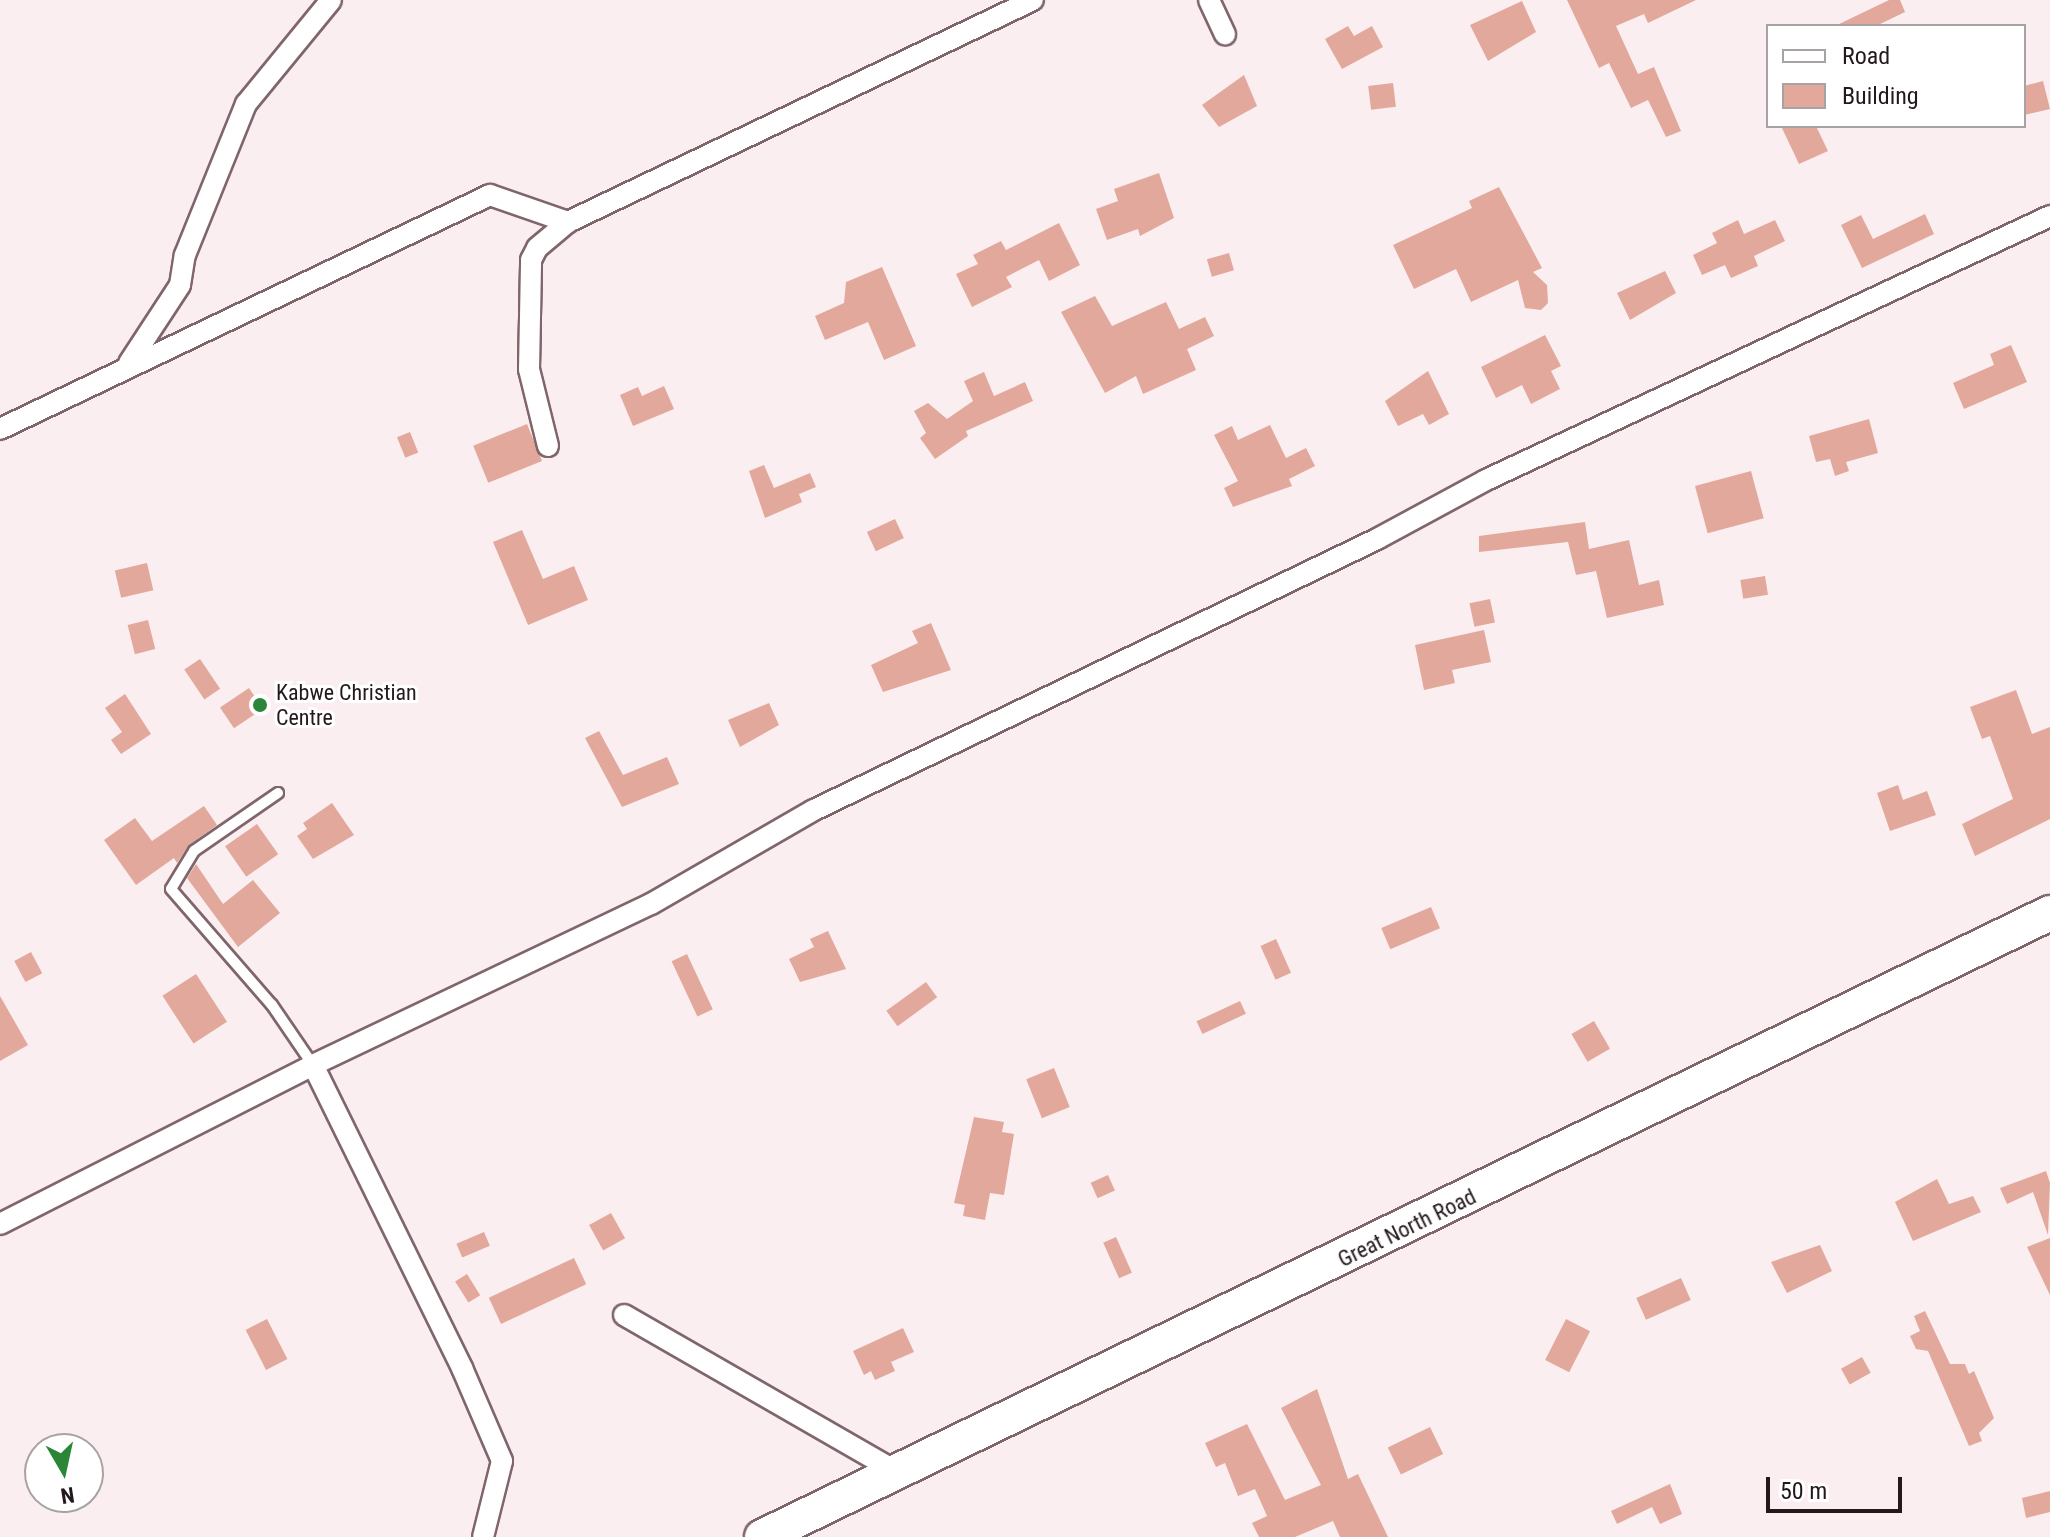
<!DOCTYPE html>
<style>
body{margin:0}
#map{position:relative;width:2050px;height:1537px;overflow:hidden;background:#fbeef1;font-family:"Roboto Condensed",sans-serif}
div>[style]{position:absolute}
.building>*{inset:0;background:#e3a89c;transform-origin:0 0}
.roads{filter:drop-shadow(2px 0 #80656b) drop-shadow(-2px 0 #80656b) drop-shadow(0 2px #80656b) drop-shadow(0 -2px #80656b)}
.service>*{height:10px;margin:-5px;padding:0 5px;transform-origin:5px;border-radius:5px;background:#fff}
.minor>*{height:20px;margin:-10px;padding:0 10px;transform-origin:10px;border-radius:10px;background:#fff}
.trunk>*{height:34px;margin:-17px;padding:0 17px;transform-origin:17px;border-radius:17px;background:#fff}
.dots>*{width:22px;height:22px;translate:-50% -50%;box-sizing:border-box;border:4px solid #fff;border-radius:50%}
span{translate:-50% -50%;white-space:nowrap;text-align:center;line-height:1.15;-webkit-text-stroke:6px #fff;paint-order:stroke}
.poi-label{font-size:22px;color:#23181b}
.left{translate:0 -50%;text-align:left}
.street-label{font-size:22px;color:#23181b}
.legend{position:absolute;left:1766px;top:24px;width:260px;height:104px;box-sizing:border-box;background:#fff;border:2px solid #a7a3a4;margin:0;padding:10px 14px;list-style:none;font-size:24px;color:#23181b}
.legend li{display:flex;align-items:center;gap:16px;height:40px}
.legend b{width:40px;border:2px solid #a7a3a4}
.north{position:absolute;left:24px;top:1433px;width:80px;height:80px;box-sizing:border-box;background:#fff;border:2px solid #a7a3a4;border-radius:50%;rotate:171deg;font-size:22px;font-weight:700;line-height:32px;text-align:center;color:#23181b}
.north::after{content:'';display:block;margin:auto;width:28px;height:36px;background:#2b8637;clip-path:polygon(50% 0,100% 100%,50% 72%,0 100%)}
.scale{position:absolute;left:1766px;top:1477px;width:136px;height:36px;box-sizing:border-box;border:4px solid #23181b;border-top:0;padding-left:10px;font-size:24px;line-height:28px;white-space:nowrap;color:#23181b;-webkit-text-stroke:6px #fff;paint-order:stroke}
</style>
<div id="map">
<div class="building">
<div style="clip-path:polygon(1567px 0,1696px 0,1648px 23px,1644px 14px,1616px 26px,1638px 74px,1654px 67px,1681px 131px,1666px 137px,1648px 100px,1631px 108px,1609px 63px,1599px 68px)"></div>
<div style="clip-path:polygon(1889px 0,1900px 0,1905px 12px,1876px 26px,1835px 26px)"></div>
<div style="clip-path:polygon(1522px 1px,1536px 32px,1488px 61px,1470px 25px)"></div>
<div style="clip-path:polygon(1348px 26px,1354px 36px,1372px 26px,1383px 47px,1342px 69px,1325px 39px)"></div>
<div style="clip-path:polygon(1244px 75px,1257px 106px,1219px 127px,1202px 105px)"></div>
<div style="clip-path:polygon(2043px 81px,2050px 109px,2024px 115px,2024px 86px)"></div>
<div style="left:1393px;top:83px;width:24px;height:25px;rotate:83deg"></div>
<div style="clip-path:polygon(1781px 126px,1816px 126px,1828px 151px,1799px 164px)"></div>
<div style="clip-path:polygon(1159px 173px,1174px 218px,1140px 236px,1138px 229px,1107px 240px,1096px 209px,1118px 201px,1114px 189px)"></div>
<div style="clip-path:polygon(1499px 187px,1542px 268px,1533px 272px,1547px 285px,1548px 303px,1541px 310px,1525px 308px,1518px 280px,1471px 302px,1456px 269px,1414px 289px,1393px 245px,1472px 208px,1469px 201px)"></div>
<div style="clip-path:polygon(1925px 214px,1934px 234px,1862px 268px,1841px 225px,1861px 215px,1873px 239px)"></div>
<div style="clip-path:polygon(1738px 220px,1744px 234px,1775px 220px,1785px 241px,1754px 256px,1758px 266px,1731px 278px,1725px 265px,1702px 275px,1693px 255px,1717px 243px,1712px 233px)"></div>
<div style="clip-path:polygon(1059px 223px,1080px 265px,1049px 281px,1039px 260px,1006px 277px,1012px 287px,972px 307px,956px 274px,978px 264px,973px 255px,1001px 241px,1006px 250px)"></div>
<div style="left:1229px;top:253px;width:18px;height:23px;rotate:74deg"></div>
<div style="clip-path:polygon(882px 267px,916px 346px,884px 360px,868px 322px,825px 340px,815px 316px,844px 303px,846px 282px)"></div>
<div style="clip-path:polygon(1665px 271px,1676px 293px,1630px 320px,1617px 293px)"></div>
<div style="clip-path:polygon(1095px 296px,1112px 326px,1166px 302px,1179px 329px,1205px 317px,1214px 336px,1187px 349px,1196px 370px,1143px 394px,1136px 376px,1105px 393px,1061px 312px)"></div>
<div style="clip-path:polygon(1545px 335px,1561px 366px,1551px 371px,1560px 389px,1531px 404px,1522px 385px,1496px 398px,1481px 367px)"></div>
<div style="clip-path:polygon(2011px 345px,2027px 382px,1964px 409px,1953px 383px,1994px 365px,1990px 354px)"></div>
<div style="clip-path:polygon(1428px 371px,1449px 414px,1429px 425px,1423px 414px,1398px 426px,1385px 401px)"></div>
<div style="clip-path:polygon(984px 372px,994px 396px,1025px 382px,1033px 401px,966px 431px,968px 436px,935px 459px,920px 438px,926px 433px,914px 411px,928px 403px,947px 419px,973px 401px,964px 381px)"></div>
<div style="clip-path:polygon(664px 386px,674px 409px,633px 426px,620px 395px,638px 387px,642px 396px)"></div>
<div style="clip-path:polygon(1869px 419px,1878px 453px,1846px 462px,1849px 471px,1835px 476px,1830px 459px,1816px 462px,1809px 436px)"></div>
<div style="left:527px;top:424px;width:40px;height:58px;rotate:68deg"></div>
<div style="clip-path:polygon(1270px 425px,1286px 458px,1306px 448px,1315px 466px,1289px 479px,1292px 486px,1233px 507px,1224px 488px,1238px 481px,1214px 435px,1232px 426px,1238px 440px)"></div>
<div style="left:410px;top:432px;width:22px;height:14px;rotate:68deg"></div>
<div style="clip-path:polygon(764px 465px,774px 488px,810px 473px,816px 487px,799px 494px,802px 502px,765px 518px,749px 471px)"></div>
<div style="left:1751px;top:471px;width:49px;height:58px;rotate:75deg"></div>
<div style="left:895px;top:519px;width:21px;height:31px;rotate:65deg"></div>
<div style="clip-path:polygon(1585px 522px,1589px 549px,1629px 540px,1639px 585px,1659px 580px,1664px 605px,1607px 618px,1596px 571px,1576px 575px,1568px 542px,1479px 552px,1479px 536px)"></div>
<div style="clip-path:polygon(522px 530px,543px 579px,574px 566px,588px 600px,528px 625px,493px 542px)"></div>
<div style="left:147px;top:563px;width:28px;height:33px;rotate:77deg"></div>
<div style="left:1765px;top:576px;width:19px;height:25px;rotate:81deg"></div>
<div style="left:1490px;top:599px;width:24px;height:21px;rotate:78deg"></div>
<div style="left:148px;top:620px;width:30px;height:21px;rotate:76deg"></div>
<div style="clip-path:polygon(931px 623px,951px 670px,883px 692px,871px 665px,918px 643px,912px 631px)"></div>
<div style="clip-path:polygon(1484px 630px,1491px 662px,1452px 670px,1455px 683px,1424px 690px,1415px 645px)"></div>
<div style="left:200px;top:659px;width:36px;height:19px;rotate:56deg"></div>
<div style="left:249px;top:688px;width:25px;height:35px;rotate:56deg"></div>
<div style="clip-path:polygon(2016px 690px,2032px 734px,2050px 727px,2050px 819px,1975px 856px,1962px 824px,2013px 799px,1990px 736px,1982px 739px,1970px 707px)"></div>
<div style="clip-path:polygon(125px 694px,151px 734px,121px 754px,111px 740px,122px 732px,105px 708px)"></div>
<div style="clip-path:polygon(769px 703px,779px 725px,740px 747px,728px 720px)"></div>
<div style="clip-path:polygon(599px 731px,623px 775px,667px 757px,679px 784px,622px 807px,585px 738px)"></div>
<div style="clip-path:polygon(1898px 785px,1903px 800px,1927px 791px,1936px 815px,1890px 831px,1877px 793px)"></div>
<div style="clip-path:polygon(332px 803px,354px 835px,313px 859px,297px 836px,307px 829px,303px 823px)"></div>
<div style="clip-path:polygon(204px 806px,217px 825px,189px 845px,177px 863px,174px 858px,136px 885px,104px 840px,135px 818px,152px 841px)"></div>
<div style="left:257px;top:824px;width:37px;height:39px;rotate:55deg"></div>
<div style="clip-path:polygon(196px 864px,223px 904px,253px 880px,280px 913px,238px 947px,187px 878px)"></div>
<div style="left:1431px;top:907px;width:23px;height:54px;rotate:67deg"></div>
<div style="clip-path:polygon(828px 931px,846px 969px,800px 982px,789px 959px,814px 947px,810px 939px)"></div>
<div style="left:1276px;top:939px;width:37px;height:17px;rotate:66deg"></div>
<div style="left:31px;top:952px;width:24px;height:19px;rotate:62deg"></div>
<div style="left:687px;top:954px;width:61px;height:17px;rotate:65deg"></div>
<div style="left:196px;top:974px;width:57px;height:40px;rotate:57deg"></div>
<div style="left:926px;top:982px;width:19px;height:49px;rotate:54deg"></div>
<div style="clip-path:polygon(0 996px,28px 1045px,0 1061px)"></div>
<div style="left:1240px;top:1001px;width:14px;height:48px;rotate:65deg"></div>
<div style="left:1594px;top:1021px;width:32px;height:26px;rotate:60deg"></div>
<div style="left:1054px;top:1068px;width:42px;height:30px;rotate:68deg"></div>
<div style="clip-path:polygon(974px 1117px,1004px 1122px,1002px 1132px,1014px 1134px,1004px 1195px,990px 1193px,985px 1220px,963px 1216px,965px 1205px,954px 1203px)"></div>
<div style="clip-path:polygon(2046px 1171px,2050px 1183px,2048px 1235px,2033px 1192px,2007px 1204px,2000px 1188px)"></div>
<div style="left:1108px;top:1175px;width:17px;height:19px;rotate:66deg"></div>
<div style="clip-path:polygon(1937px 1179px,1949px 1204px,1973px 1196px,1981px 1212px,1913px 1241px,1895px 1202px)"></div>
<div style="left:611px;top:1213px;width:29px;height:25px;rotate:61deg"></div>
<div style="left:484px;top:1232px;width:15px;height:30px;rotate:67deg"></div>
<div style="left:1116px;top:1237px;width:39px;height:14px;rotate:66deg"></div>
<div style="clip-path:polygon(2050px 1238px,2050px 1295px,2027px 1247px)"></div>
<div style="clip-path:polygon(1820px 1245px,1832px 1271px,1787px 1293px,1771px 1262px)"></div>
<div style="left:574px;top:1258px;width:29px;height:94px;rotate:65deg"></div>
<div style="left:467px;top:1274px;width:25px;height:14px;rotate:58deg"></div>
<div style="left:1681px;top:1278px;width:24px;height:49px;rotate:66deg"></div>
<div style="clip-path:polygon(1925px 1311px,1950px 1364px,1965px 1364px,1969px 1374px,1974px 1371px,1994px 1418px,1979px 1433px,1982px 1441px,1969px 1446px,1928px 1351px,1916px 1349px,1910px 1336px,1920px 1331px,1914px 1316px)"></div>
<div style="left:267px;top:1319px;width:45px;height:24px;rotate:63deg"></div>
<div style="left:1566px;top:1319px;width:27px;height:46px;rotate:27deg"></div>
<div style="clip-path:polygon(903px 1328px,914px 1352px,891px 1362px,895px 1371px,875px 1380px,871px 1371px,864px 1375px,853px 1351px)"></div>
<div style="left:1862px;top:1357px;width:18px;height:24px;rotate:61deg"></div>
<div style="clip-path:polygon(1317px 1389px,1348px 1479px,1358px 1474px,1388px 1537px,1340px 1537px,1333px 1521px,1295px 1537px,1259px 1537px,1252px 1523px,1267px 1516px,1255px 1489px,1238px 1496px,1225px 1463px,1216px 1467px,1205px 1443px,1247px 1424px,1285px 1500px,1321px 1485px,1281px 1408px)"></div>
<div style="left:1430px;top:1427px;width:30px;height:47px;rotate:64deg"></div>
<div style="clip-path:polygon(1670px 1484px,1682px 1514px,1660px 1524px,1652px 1507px,1617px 1524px,1611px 1511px)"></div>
<div style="clip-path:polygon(2050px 1491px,2050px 1512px,2026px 1518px,2022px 1498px)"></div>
</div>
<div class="roads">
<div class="service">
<div style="left:278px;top:793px;width:102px;rotate:145.4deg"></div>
<div style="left:194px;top:851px;width:44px;rotate:121.2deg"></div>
<div style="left:171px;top:889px;width:154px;rotate:49deg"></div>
<div style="left:272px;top:1005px;width:73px;rotate:55.7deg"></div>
</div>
<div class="minor">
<div style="left:1209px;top:0;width:38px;rotate:65deg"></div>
<div style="left:129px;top:363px;width:93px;rotate:-56.8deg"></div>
<div style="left:180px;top:285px;width:30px;rotate:-81deg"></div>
<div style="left:185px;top:255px;width:163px;rotate:-68deg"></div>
<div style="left:246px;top:104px;width:134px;rotate:-50.7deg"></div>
<div style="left:0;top:429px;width:543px;rotate:-25.53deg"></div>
<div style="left:490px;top:195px;width:83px;rotate:19.1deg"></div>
<div style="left:548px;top:446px;width:79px;rotate:-103.9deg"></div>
<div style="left:529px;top:369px;width:109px;rotate:-88.9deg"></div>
<div style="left:531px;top:260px;width:13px;rotate:-63deg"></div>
<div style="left:537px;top:248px;width:40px;rotate:-40deg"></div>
<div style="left:568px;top:222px;width:515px;rotate:-25.52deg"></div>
<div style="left:313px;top:1065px;width:338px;rotate:63.8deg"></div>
<div style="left:462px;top:1368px;width:101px;rotate:66.7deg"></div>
<div style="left:502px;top:1461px;width:78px;rotate:104deg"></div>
<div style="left:0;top:1224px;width:351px;rotate:-26.9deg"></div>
<div style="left:313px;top:1065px;width:374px;rotate:-25.5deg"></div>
<div style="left:651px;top:904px;width:188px;rotate:-30deg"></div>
<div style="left:814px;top:810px;width:625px;rotate:-25.7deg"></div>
<div style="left:1377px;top:539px;width:124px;rotate:-28.4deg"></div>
<div style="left:1486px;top:480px;width:623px;rotate:-25.08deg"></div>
<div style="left:624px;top:1315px;width:313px;rotate:29.9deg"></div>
</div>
<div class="trunk">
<div style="left:762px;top:1537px;width:1431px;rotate:-25.85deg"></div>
</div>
</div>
<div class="dots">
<div style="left:260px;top:705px;background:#2b8637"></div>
</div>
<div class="poi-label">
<span class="left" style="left:276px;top:705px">Kabwe Christian<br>Centre</span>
</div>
<div class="street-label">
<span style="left:1407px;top:1228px;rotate:-26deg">Great North Road</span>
</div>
<ul class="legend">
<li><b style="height:10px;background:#fff"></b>Road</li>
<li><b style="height:22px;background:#e3a89c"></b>Building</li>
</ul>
<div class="north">N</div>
<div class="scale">50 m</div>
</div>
